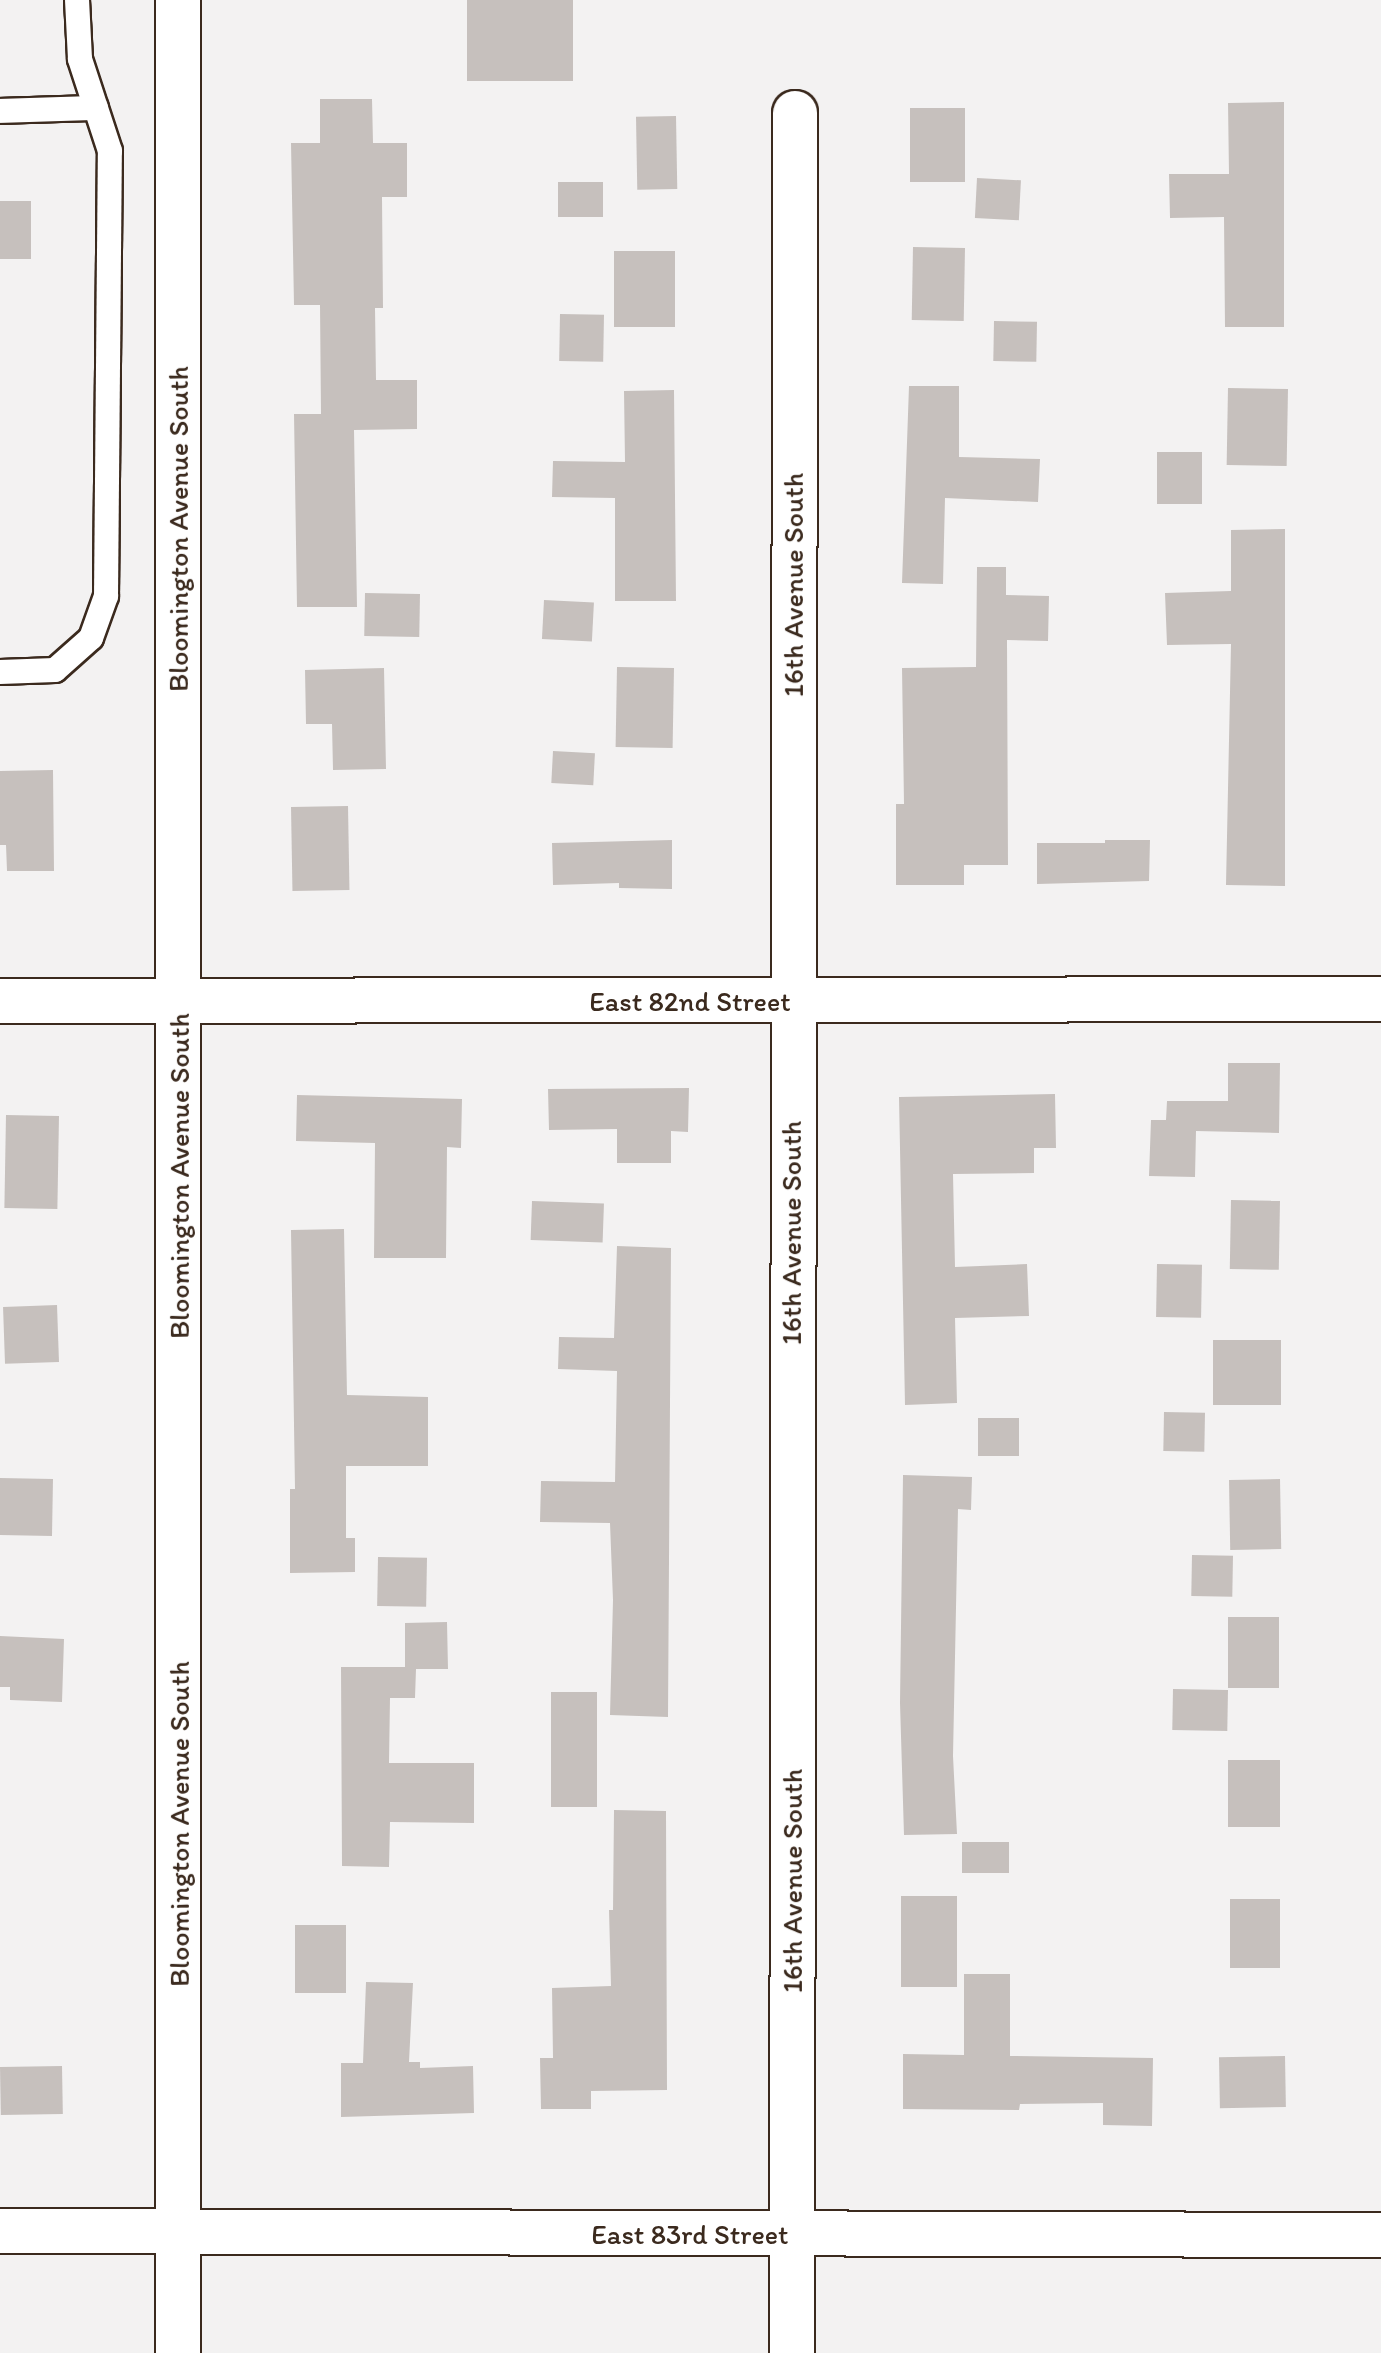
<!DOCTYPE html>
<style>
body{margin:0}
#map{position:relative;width:1381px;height:2353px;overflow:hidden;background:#f3f2f2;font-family:Itim,sans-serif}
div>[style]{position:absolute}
.building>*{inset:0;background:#c6c0bd;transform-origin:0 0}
.roads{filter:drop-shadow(2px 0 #3b2a1e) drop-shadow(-2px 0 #3b2a1e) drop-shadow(0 2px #3b2a1e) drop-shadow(0 -2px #3b2a1e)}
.service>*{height:24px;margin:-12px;padding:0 12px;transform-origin:12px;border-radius:12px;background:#fff}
.minor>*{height:44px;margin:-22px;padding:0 22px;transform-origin:22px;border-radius:22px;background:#fff}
.tertiary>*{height:44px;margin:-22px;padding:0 22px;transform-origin:22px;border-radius:22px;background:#fff}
span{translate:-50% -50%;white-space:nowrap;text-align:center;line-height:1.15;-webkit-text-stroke:6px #fff;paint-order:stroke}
.street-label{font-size:28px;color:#3b2a1e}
</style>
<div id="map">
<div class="building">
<div style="left:467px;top:0;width:106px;height:81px"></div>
<div style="clip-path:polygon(320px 99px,372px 99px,373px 143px,407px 143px,407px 197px,382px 197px,383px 308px,375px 308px,376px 380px,417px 380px,417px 429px,354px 430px,357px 607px,297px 607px,294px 414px,321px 414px,320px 305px,294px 305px,291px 143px,320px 143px)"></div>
<div style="clip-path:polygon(1284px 102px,1284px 327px,1225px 327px,1224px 217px,1170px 218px,1169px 174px,1229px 174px,1228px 103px)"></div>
<div style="left:910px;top:108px;width:55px;height:74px"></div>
<div style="left:676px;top:116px;width:73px;height:40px;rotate:89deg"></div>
<div style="left:977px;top:178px;width:44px;height:40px;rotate:3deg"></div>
<div style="left:558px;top:182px;width:45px;height:35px"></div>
<div style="left:0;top:201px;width:31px;height:58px"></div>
<div style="left:913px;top:247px;width:52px;height:73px;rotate:1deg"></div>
<div style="left:614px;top:251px;width:61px;height:76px"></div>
<div style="left:560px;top:314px;width:44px;height:47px;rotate:1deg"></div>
<div style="left:994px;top:321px;width:43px;height:40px;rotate:1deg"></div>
<div style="clip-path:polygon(909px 386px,959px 386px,959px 457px,1040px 459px,1038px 502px,945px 498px,943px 584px,902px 583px)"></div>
<div style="left:1228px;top:388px;width:60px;height:77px;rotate:1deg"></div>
<div style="clip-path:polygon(674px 390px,676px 601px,615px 601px,615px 498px,552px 497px,553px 461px,625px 462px,624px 391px)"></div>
<div style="left:1157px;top:452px;width:45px;height:52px"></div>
<div style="clip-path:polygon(1285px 529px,1285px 886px,1226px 885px,1231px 644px,1167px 645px,1165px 593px,1231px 591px,1231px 530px)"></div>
<div style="clip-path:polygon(977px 567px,1006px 567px,1006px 595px,1049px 596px,1048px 641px,1007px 640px,1008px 865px,964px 865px,964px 885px,896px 885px,896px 804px,904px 804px,902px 668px,976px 667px)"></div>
<div style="left:365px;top:593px;width:55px;height:43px;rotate:1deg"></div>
<div style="left:544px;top:600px;width:50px;height:39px;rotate:3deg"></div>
<div style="left:617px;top:667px;width:57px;height:80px;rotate:1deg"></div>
<div style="clip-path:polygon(384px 668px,386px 769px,333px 770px,332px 724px,306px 724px,305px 670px)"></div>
<div style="left:553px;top:751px;width:42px;height:32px;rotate:3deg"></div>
<div style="clip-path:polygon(53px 770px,54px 871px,7px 871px,6px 845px,0 845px,0 771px)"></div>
<div style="left:348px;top:806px;width:84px;height:57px;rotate:89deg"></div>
<div style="clip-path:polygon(672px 840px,672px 889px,619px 888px,619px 883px,553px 885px,552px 843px)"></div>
<div style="clip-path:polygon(1105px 840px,1150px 840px,1149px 881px,1037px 884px,1037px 843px,1105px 843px)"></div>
<div style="clip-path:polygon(1228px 1063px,1280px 1063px,1279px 1133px,1196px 1131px,1195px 1177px,1149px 1176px,1151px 1120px,1166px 1120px,1167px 1101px,1228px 1101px)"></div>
<div style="clip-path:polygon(689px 1088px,688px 1132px,671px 1131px,671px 1163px,617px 1163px,617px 1129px,549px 1130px,548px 1089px)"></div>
<div style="clip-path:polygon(1055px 1094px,1056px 1148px,1034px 1148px,1034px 1173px,953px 1174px,955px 1267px,1027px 1264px,1029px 1316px,955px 1318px,957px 1403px,905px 1405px,899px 1097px)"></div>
<div style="clip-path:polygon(297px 1095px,462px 1099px,461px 1148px,447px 1147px,446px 1258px,374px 1258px,375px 1143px,296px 1141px)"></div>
<div style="left:6px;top:1115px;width:53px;height:93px;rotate:1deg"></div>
<div style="left:1231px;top:1200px;width:49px;height:69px;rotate:1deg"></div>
<div style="left:532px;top:1201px;width:72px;height:39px;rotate:2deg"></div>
<div style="clip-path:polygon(344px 1229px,347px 1395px,428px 1397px,428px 1466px,346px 1466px,346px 1538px,355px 1538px,355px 1572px,290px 1573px,290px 1489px,295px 1489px,291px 1230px)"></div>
<div style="clip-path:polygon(617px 1246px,671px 1248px,668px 1717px,610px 1715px,613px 1600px,610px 1523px,540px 1522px,541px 1481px,615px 1482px,617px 1371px,558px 1369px,559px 1337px,614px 1338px)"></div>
<div style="left:1157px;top:1264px;width:45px;height:53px;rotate:1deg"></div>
<div style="left:57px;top:1305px;width:57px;height:54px;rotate:88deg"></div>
<div style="left:1213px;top:1340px;width:68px;height:65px"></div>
<div style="left:1164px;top:1412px;width:41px;height:39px;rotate:1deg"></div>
<div style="left:978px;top:1418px;width:41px;height:38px"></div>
<div style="clip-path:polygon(903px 1475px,972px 1477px,971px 1510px,958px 1509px,953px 1756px,957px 1834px,904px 1835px,900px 1703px)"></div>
<div style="left:0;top:1478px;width:53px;height:57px;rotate:1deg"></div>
<div style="left:1280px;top:1479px;width:70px;height:51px;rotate:89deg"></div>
<div style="left:1192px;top:1555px;width:41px;height:41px;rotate:1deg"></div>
<div style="left:378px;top:1557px;width:49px;height:49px;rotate:1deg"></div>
<div style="left:1228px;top:1617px;width:51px;height:71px"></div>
<div style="clip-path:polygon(447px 1622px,448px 1669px,416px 1669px,415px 1698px,390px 1698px,389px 1763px,474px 1763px,474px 1823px,390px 1822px,389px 1867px,342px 1866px,341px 1667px,405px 1667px,405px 1623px)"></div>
<div style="clip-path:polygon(0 1636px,64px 1639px,62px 1702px,10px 1700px,10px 1687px,0 1687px)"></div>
<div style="left:1173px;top:1689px;width:55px;height:41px;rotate:1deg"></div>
<div style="left:551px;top:1692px;width:46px;height:115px"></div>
<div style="left:1280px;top:1760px;width:67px;height:52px;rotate:90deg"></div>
<div style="clip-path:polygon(614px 1810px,666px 1811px,667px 2090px,591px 2091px,591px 2109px,541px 2109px,540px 2058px,553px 2058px,552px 1988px,611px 1986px,609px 1910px,613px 1910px)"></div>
<div style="left:962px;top:1842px;width:47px;height:31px"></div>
<div style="left:901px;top:1896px;width:56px;height:91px"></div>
<div style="left:1230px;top:1899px;width:50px;height:69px"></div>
<div style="left:295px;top:1925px;width:51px;height:68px"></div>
<div style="clip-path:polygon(964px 1974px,1010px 1974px,1010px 2056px,1153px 2058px,1152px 2126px,1103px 2125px,1103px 2103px,1020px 2104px,1019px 2110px,903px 2109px,903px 2054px,964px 2055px)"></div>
<div style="clip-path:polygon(366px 1982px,413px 1983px,409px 2062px,420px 2062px,420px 2068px,473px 2066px,474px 2113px,341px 2117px,341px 2063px,363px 2063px)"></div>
<div style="left:1285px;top:2056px;width:51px;height:66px;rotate:89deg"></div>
<div style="left:62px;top:2066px;width:48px;height:62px;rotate:89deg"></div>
</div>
<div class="roads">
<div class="service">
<div style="left:0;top:111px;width:96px;rotate:-1.8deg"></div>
<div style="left:0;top:672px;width:55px;rotate:-2.1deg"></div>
<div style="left:55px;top:670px;width:48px;rotate:-41.6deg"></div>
<div style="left:91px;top:638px;width:45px;rotate:-70.3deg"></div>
<div style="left:106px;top:596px;width:445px;rotate:-89.5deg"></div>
<div style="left:110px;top:151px;width:97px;rotate:-108.1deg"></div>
<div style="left:80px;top:59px;width:59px;rotate:-92.9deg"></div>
</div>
<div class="minor">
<div style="left:178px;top:0;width:2353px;rotate:90deg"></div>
<div style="left:0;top:2231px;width:1381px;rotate:0.17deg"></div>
<div style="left:792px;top:2353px;width:2240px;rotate:-89.92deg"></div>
</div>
<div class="tertiary">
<div style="left:0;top:1001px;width:1381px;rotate:-0.08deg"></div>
</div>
</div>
<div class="street-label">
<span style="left:178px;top:529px;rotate:-90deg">Bloomington Avenue South</span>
<span style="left:793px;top:585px;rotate:-90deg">16th Avenue South</span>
<span style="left:690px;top:1001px">East 82nd Street</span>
<span style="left:179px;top:1176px;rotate:-90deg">Bloomington Avenue South</span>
<span style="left:791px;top:1233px;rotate:-90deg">16th Avenue South</span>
<span style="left:179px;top:1824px;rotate:-90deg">Bloomington Avenue South</span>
<span style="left:792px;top:1881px;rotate:-90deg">16th Avenue South</span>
<span style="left:690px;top:2234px">East 83rd Street</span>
</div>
</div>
